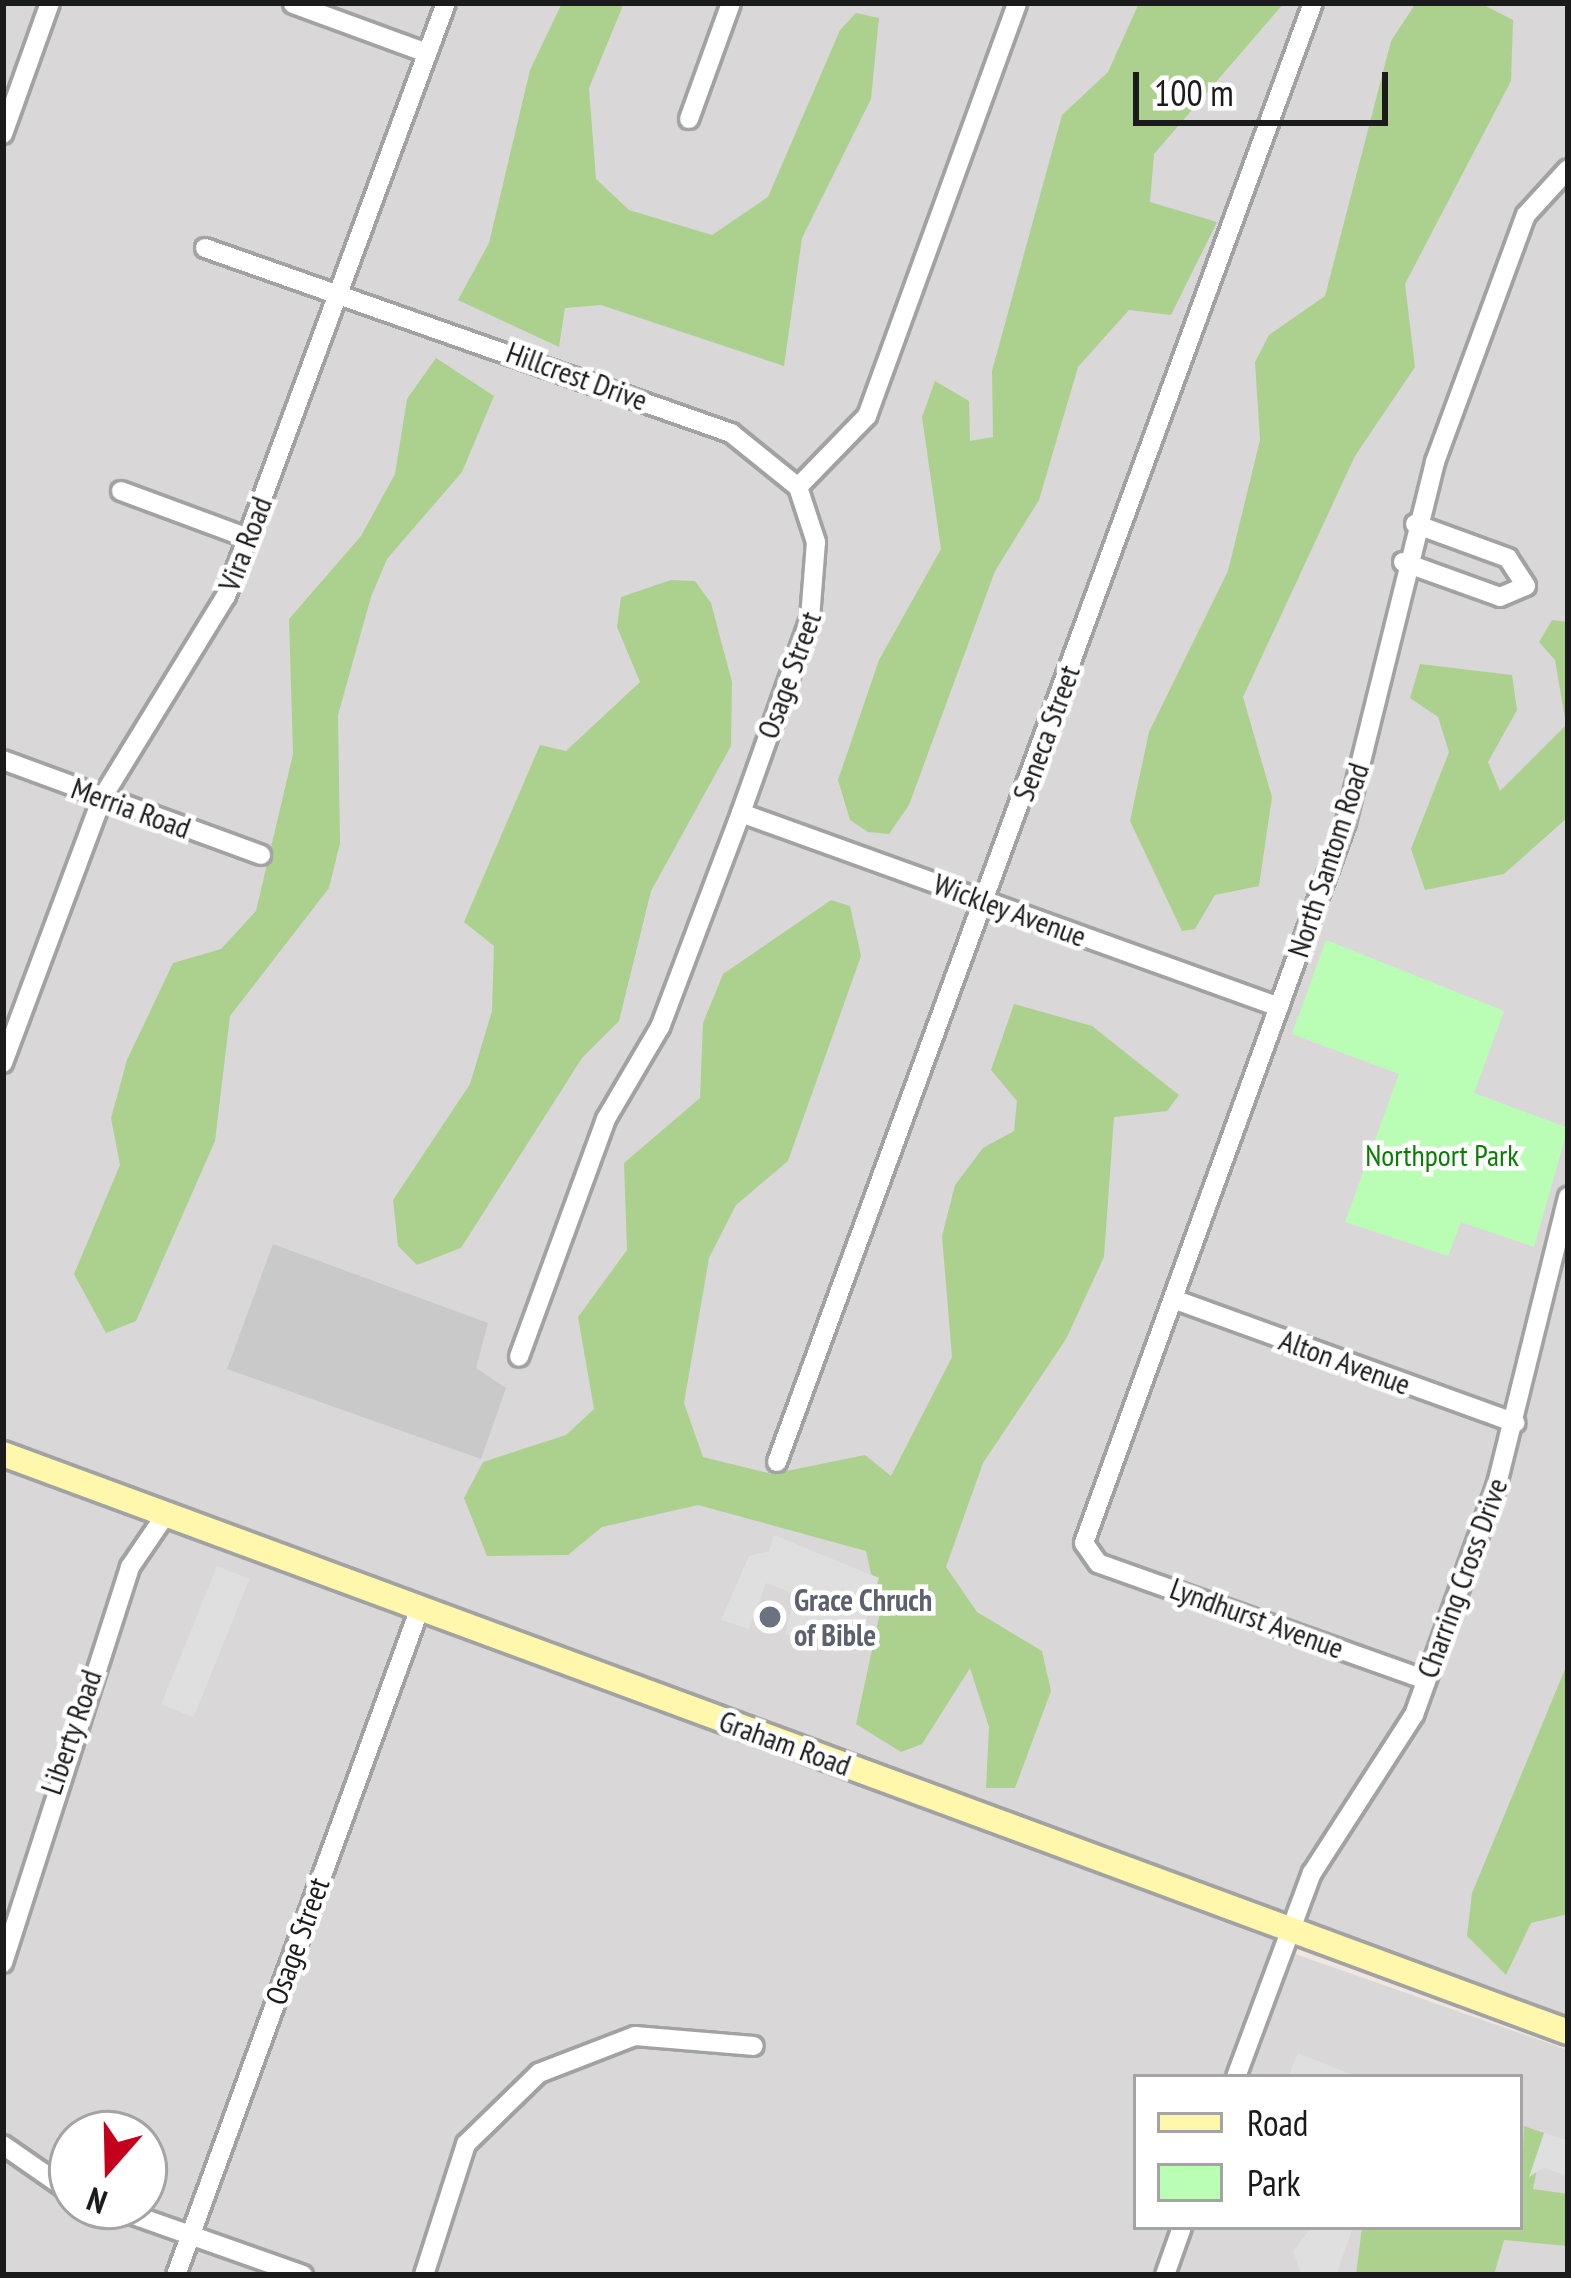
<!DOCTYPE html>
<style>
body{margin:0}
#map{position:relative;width:1571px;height:2278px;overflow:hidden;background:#eee6df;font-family:"PT Sans Narrow",sans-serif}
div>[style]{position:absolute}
.residential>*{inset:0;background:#d9d7d8}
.religious>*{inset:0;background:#c9c9c9}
.forest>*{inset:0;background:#acd18f}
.park>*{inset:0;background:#bafeb5}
.parking>*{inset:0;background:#dfdfdf;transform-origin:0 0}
.roads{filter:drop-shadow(3px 0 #a2a2a2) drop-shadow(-3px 0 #a2a2a2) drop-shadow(0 3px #a2a2a2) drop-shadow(0 -3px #a2a2a2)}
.minor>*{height:18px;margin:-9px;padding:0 9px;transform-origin:9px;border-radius:9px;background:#fff}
.secondary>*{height:24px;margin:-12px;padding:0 12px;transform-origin:12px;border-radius:12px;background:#fff7ac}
.dots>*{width:33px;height:33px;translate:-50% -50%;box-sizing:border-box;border:6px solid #fff;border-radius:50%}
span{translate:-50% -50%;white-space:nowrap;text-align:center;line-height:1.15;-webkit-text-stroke:9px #fff;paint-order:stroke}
.street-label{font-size:30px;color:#1b1b1b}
.park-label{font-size:30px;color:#097f02}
.worship-label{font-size:30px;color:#5b616d;font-weight:700}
.left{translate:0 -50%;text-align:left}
.frame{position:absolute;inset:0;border:6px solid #1b1b1b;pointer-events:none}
.legend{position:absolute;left:1133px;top:2074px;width:390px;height:156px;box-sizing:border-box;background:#fff;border:3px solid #a4a4a4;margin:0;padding:15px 21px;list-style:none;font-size:36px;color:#1b1b1b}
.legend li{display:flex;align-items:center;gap:24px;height:60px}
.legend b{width:60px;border:3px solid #a4a4a4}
.north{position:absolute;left:48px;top:2110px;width:120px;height:120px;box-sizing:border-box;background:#fff;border:3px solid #a4a4a4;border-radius:50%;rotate:200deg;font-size:33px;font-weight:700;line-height:48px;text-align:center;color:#1b1b1b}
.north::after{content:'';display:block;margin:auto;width:42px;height:54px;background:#c5001c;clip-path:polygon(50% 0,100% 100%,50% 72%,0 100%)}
.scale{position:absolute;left:1133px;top:72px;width:255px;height:54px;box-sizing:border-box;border:6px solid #1b1b1b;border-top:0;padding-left:15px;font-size:36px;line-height:42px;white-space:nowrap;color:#1b1b1b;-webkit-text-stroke:9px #fff;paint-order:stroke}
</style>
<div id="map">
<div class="residential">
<div style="clip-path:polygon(evenodd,3px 3px,1568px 3px,1568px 2032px,1291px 1930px,1236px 2077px,1136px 2077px,1136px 2227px,1182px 2227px,1165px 2275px,3px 2275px,3px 3px,72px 2134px,144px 2134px,144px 2206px,72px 2206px,72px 2134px)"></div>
<div style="clip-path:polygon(1295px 1954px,1568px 2050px,1568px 2275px,1178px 2275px,1195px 2227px,1520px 2227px,1520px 2077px,1250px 2077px)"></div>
</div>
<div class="religious">
<div style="clip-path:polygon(273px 1244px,488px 1323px,476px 1368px,506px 1388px,481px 1459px,227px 1369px)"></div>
</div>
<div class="forest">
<div style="clip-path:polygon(562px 3px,624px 3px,589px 88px,596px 179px,629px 210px,712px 235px,768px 197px,840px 30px,856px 13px,879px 18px,871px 99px,802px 238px,784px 366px,601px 305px,565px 308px,559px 347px,458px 300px,489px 243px,530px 70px)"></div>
<div style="clip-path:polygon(1139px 3px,1284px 3px,1154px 154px,1150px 202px,1217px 222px,1171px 315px,1129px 310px,1078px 367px,1039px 500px,995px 571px,909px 805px,889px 834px,868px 832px,850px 820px,838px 780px,879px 660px,941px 549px,922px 417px,935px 381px,969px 401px,970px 441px,993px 437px,992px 371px,1062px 115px,1108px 72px)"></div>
<div style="clip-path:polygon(1416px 3px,1480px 3px,1513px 20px,1511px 81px,1405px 284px,1415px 367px,1355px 456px,1243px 697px,1272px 797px,1259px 886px,1215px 895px,1195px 929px,1182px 931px,1130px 821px,1149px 732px,1228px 571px,1260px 440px,1255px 362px,1269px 335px,1325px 296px,1391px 41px)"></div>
<div style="clip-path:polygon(436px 358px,494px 396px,462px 472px,387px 559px,371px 597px,338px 715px,340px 843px,329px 888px,230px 1016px,215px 1141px,136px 1321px,106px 1333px,74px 1274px,120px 1165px,111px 1118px,127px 1060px,173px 963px,221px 949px,256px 911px,293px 754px,289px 619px,361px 536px,395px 474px,407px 399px)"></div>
<div style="clip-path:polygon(671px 580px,695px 581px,711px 603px,732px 682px,731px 746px,651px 891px,619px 1021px,582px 1058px,461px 1248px,417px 1265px,398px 1246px,393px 1200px,470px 1084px,492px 1011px,494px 946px,464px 922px,540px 745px,566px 751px,640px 682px,617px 627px,621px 597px)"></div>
<div style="clip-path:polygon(1552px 620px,1568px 622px,1568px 817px,1504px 874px,1425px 890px,1411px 849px,1449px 752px,1438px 717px,1410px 698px,1420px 664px,1512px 675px,1517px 710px,1488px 762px,1500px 791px,1566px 725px,1555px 660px,1539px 642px)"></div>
<div style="clip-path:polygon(831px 900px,850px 906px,861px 956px,788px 1161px,736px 1205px,709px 1258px,684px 1403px,703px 1457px,772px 1474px,865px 1455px,891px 1476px,952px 1357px,942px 1236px,955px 1185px,983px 1148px,1014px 1131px,1017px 1101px,991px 1070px,1014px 1004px,1092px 1026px,1179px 1095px,1167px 1111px,1114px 1117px,1104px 1257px,1066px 1339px,983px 1463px,946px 1567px,977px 1612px,1042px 1651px,1051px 1691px,1015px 1788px,986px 1788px,989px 1727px,970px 1668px,922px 1744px,901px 1752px,856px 1724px,880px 1613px,866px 1551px,698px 1505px,602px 1527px,568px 1555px,487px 1556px,464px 1498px,483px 1462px,566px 1435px,594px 1409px,578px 1317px,627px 1250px,624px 1163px,700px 1098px,703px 1023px,723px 974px)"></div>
<div style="clip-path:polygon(1568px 1662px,1568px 1914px,1531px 1923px,1506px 1975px,1467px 1936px,1472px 1893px)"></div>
<div style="clip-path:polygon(1524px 2126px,1544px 2133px,1533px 2189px,1568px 2194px,1568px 2246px,1504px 2240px,1494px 2275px,1356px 2275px,1362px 2227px,1520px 2227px)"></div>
</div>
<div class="park">
<div style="clip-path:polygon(1326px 940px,1504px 1011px,1474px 1093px,1568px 1128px,1534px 1247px,1461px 1222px,1448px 1256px,1345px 1222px,1399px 1074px,1292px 1034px)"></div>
</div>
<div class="parking">
<div style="clip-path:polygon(774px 1535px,879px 1578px,865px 1625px,848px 1622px,836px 1652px,785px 1634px,795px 1594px,766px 1583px,749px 1629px,721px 1620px,749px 1556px,769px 1551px)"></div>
<div style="left:217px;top:1566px;width:35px;height:149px;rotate:22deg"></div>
<div style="clip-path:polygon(1298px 2053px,1358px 2077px,1288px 2077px)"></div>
<div style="clip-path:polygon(1544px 2133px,1568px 2141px,1568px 2176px,1543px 2168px,1529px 2177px)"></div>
<div style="clip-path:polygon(1312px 2227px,1353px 2227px,1336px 2275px,1282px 2275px,1301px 2274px,1293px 2251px)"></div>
</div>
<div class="roads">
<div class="minor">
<div style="left:293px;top:4px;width:143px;rotate:20.1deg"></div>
<div style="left:689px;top:119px;width:123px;rotate:-70.1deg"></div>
<div style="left:3px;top:134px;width:139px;rotate:-70.3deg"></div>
<div style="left:205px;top:248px;width:558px;rotate:19.38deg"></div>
<div style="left:731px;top:433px;width:86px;rotate:38.9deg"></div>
<div style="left:798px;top:487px;width:58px;rotate:71.9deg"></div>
<div style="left:816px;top:542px;width:77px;rotate:94.5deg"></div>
<div style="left:810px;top:619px;width:206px;rotate:109.6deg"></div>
<div style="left:741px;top:813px;width:229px;rotate:110.7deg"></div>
<div style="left:660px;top:1027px;width:107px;rotate:120.4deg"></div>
<div style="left:606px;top:1119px;width:253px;rotate:110.1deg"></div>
<div style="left:798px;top:487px;width:99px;rotate:-45.8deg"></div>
<div style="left:867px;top:416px;width:439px;rotate:-70deg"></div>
<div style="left:121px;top:491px;width:135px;rotate:20.3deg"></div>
<div style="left:1403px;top:562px;width:103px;rotate:19.8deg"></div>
<div style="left:1500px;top:597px;width:28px;rotate:-23deg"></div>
<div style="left:1526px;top:586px;width:33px;rotate:-123deg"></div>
<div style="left:1508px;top:558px;width:99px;rotate:-159.9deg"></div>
<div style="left:3px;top:760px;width:275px;rotate:20.2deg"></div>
<div style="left:741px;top:813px;width:572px;rotate:19.83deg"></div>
<div style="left:3px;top:1063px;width:283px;rotate:-69.5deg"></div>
<div style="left:102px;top:798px;width:237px;rotate:-58.5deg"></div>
<div style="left:226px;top:596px;width:632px;rotate:-69.65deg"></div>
<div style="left:1176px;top:1300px;width:361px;rotate:19.9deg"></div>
<div style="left:777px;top:1462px;width:1554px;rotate:-69.83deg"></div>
<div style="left:1426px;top:1680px;width:348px;rotate:-160.4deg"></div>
<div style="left:1098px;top:1563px;width:24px;rotate:-125deg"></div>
<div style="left:1084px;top:1543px;width:767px;rotate:-70.03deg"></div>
<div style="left:1346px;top:822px;width:371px;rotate:-76.1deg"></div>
<div style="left:1435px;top:462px;width:263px;rotate:-69.8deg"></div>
<div style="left:1526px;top:215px;width:62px;rotate:-47.6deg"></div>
<div style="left:3px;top:1963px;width:416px;rotate:-72.2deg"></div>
<div style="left:130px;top:1567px;width:64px;rotate:-55.8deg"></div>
<div style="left:1236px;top:2077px;width:218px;rotate:-69.6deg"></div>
<div style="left:1312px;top:1873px;width:188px;rotate:-57.2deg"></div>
<div style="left:1414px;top:1715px;width:245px;rotate:-70.2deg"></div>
<div style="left:1497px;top:1484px;width:296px;rotate:-76.1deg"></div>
<div style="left:3px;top:2145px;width:84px;rotate:34.8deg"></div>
<div style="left:108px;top:2206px;width:207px;rotate:19.5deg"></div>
<div style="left:176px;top:2275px;width:710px;rotate:-69.91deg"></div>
<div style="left:424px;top:2275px;width:138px;rotate:-72.2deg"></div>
<div style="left:466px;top:2144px;width:102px;rotate:-44.2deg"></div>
<div style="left:539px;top:2073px;width:103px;rotate:-21.1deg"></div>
<div style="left:635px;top:2036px;width:119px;rotate:4.8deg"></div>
<div style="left:1165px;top:2275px;width:51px;rotate:-70.5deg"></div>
</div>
<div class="secondary">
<div style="left:3px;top:1454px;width:1668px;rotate:20.27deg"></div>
</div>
</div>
<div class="dots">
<div style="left:770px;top:1617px;background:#6b7280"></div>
</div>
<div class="street-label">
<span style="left:577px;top:376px;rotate:20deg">Hillcrest Drive</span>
<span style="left:245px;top:544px;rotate:-69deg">Vira Road</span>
<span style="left:789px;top:675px;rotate:-70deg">Osage Street</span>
<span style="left:1046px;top:733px;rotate:-70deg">Seneca Street</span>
<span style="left:131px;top:808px;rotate:20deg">Merria Road</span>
<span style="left:1328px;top:860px;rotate:-72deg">North Santom Road</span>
<span style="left:1010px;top:910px;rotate:20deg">Wickley Avenue</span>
<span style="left:1345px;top:1362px;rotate:20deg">Alton Avenue</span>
<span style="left:1462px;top:1578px;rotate:-70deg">Charring Cross Drive</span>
<span style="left:1257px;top:1618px;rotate:20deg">Lyndhurst Avenue</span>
<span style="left:71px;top:1732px;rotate:-71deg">Liberty Road</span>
<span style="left:785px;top:1743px;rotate:20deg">Graham Road</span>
<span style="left:297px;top:1941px;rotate:-70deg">Osage Street</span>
</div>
<div class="park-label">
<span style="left:1442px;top:1155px">Northport Park</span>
</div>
<div class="worship-label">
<span class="left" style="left:794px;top:1617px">Grace Chruch<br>of Bible</span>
</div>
<div class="frame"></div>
<ul class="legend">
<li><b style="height:15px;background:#fff7ac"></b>Road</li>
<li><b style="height:33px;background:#bafeb5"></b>Park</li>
</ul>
<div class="north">N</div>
<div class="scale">100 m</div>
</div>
